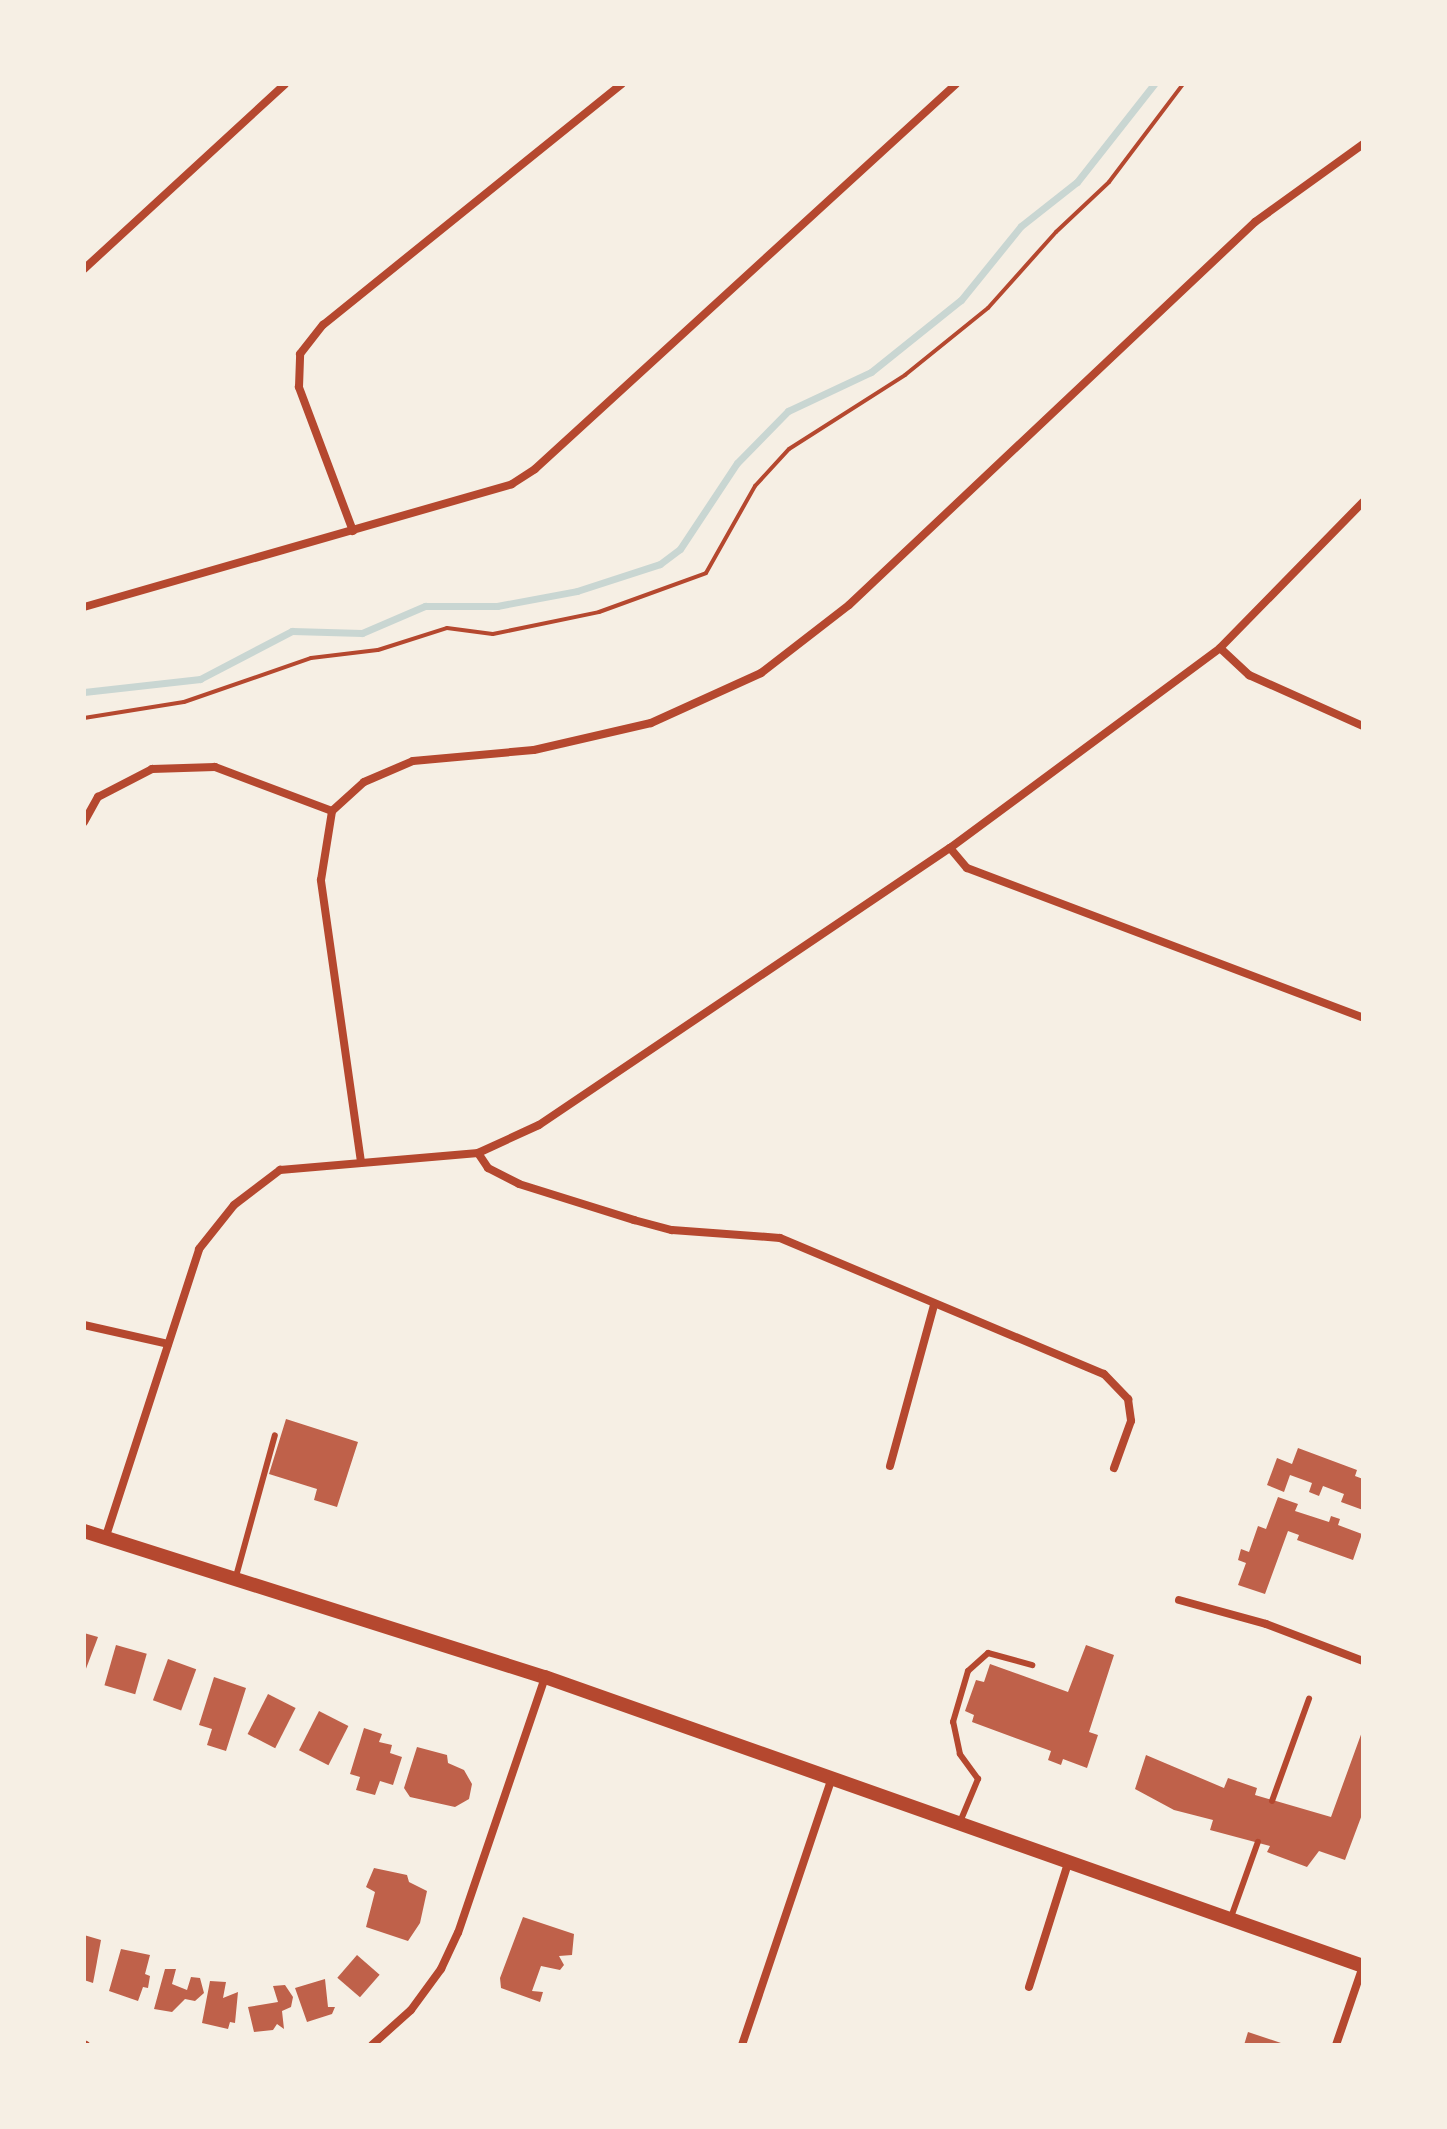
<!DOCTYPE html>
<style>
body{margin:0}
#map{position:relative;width:1447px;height:2129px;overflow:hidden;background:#f6efe4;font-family:Poppins,sans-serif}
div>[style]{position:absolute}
.stream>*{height:7px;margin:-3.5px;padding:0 3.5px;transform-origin:3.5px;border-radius:3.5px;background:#c9d6d2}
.building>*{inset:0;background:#bf614a;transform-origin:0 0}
.path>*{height:4px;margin:-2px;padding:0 2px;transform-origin:2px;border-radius:2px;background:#b5482f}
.service>*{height:6px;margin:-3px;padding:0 3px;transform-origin:3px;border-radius:3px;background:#b5482f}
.minor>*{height:8px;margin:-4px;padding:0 4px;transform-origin:4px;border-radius:4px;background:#b5482f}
.tertiary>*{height:14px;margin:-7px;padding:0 7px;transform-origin:7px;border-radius:7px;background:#b5482f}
span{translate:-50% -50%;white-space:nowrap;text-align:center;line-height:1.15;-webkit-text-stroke:6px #f6efe4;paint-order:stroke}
.frame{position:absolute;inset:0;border:86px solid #f6efe4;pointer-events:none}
</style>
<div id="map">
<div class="stream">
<div style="left:84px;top:692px;width:117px;rotate:-6.4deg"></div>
<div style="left:200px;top:679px;width:104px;rotate:-27.6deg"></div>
<div style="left:292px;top:631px;width:70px;rotate:1.6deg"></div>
<div style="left:362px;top:633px;width:69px;rotate:-23.2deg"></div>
<div style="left:425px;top:606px;width:72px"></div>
<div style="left:497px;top:606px;width:81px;rotate:-10.6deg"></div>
<div style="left:577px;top:591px;width:87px;rotate:-18deg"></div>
<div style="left:660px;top:564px;width:25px;rotate:-37deg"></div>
<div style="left:680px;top:549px;width:103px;rotate:-56.5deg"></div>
<div style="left:737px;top:463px;width:73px;rotate:-45.6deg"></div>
<div style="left:788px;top:411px;width:92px;rotate:-25.2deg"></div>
<div style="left:871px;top:372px;width:115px;rotate:-38.7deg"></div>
<div style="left:961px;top:300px;width:95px;rotate:-51deg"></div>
<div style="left:1021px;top:226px;width:71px;rotate:-38.2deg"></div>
<div style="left:1077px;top:182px;width:125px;rotate:-51.8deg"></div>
</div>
<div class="building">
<div style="clip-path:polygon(286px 1419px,358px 1442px,337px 1507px,314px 1500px,317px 1489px,269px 1474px)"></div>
<div style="clip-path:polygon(1298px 1448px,1357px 1470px,1355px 1476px,1363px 1479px,1363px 1510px,1341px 1502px,1344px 1494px,1323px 1486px,1319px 1496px,1309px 1492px,1312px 1483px,1290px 1475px,1284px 1492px,1267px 1485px,1277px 1458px,1292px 1464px)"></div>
<div style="clip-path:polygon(1278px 1497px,1298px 1504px,1295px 1511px,1329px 1522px,1331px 1516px,1340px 1519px,1338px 1525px,1362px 1534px,1353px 1560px,1297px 1540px,1299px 1535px,1288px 1531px,1265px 1594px,1238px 1585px,1246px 1563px,1238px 1560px,1241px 1549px,1249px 1552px,1258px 1526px,1266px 1529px)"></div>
<div style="clip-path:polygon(84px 1633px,98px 1637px,84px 1674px)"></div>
<div style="left:116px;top:1645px;width:32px;height:42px;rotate:16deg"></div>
<div style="clip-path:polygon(1086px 1645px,1114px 1655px,1089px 1732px,1098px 1735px,1087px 1768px,1063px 1759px,1061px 1765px,1048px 1760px,1051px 1751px,972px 1722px,974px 1715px,965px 1711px,976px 1680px,984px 1682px,990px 1664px,1068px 1692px)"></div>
<div style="left:168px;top:1659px;width:30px;height:44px;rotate:20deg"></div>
<div style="clip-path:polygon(214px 1677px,246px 1688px,226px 1751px,207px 1745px,212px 1729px,199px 1725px)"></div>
<div style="left:268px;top:1694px;width:31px;height:45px;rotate:27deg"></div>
<div style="left:319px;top:1711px;width:33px;height:44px;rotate:27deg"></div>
<div style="clip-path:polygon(364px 1728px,382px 1734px,379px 1742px,392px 1745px,390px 1753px,402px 1757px,393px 1785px,380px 1781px,375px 1795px,356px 1790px,360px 1777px,350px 1774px)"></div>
<div style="clip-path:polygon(1363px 1729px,1363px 1812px,1345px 1860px,1319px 1851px,1307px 1867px,1267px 1852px,1270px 1846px,1210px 1830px,1213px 1820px,1174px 1810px,1135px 1789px,1146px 1755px,1224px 1788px,1228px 1778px,1257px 1788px,1255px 1795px,1331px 1817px)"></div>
<div style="clip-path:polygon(417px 1747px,447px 1755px,448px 1763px,464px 1770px,472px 1784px,469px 1799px,455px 1807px,410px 1797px,404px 1788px)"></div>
<div style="clip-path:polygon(374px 1868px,407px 1875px,409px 1882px,427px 1891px,420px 1923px,408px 1941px,366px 1927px,375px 1892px,366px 1887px)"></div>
<div style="clip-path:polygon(523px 1917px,574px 1934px,572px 1955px,559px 1956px,564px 1965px,560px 1970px,541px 1966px,532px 1991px,543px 1992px,540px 2002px,501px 1988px,500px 1978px)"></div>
<div style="clip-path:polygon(84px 1935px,101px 1940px,93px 1983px,84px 1980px)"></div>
<div style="clip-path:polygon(121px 1949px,150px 1955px,145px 1974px,150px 1976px,148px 1988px,143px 1987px,138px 2001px,109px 1991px)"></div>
<div style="left:357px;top:1955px;width:30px;height:30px;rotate:41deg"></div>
<div style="clip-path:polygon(165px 1969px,176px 1969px,172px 1984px,187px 1990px,191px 1977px,200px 1978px,204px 1993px,195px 2001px,185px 1999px,172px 2012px,154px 2009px)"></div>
<div style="clip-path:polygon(325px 1979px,328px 2007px,335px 2007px,332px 2014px,307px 2022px,295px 1988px)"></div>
<div style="clip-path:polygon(210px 1981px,226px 1982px,223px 1998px,238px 1992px,235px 2023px,230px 2022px,228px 2029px,202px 2023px)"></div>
<div style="clip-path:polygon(285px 1985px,293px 1997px,291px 2007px,282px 2011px,284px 2029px,277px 2024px,273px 2030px,254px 2032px,248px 2007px,278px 2002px,273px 1986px)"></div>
<div style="clip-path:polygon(1248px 2032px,1281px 2043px,1281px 2045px,1244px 2045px)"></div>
</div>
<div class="path">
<div style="left:84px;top:718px;width:101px;rotate:-9.1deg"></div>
<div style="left:184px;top:702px;width:134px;rotate:-19.1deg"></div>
<div style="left:311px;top:658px;width:67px;rotate:-6.8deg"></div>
<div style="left:378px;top:650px;width:72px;rotate:-17.7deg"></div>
<div style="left:447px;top:628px;width:46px;rotate:7.4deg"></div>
<div style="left:493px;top:634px;width:108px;rotate:-11.7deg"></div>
<div style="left:599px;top:612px;width:114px;rotate:-20deg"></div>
<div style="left:706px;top:573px;width:100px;rotate:-60.6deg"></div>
<div style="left:755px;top:486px;width:50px;rotate:-47.4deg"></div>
<div style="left:789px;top:449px;width:138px;rotate:-32.5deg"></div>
<div style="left:905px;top:375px;width:107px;rotate:-38.9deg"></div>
<div style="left:988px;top:308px;width:102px;rotate:-48.2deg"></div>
<div style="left:1056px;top:232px;width:73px;rotate:-43.3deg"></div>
<div style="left:1109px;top:182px;width:123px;rotate:-52.9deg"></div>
</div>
<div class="service">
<div style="left:235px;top:1580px;width:150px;rotate:-74.6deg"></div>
<div style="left:1272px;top:1801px;width:109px;rotate:-70.1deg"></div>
<div style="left:960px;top:1822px;width:47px;rotate:-67.3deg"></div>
<div style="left:978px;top:1779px;width:31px;rotate:-126deg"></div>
<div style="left:960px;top:1754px;width:33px;rotate:-102deg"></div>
<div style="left:953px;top:1722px;width:53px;rotate:-73.6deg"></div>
<div style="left:968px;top:1671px;width:27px;rotate:-42deg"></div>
<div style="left:988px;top:1653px;width:46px;rotate:15.3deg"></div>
<div style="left:1230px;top:1920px;width:83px;rotate:-70.3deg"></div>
</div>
<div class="minor">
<div style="left:84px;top:269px;width:273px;rotate:-42.6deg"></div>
<div style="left:353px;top:531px;width:154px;rotate:-110.6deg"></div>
<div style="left:299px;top:387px;width:33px;rotate:-88deg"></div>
<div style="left:300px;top:354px;width:37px;rotate:-52deg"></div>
<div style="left:323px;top:325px;width:384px;rotate:-38.9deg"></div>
<div style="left:84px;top:607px;width:445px;rotate:-16deg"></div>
<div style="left:512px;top:484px;width:27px;rotate:-33deg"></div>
<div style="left:535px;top:469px;width:570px;rotate:-42.44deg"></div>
<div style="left:1220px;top:648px;width:40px;rotate:43deg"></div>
<div style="left:1249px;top:675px;width:125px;rotate:24.1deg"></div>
<div style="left:84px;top:822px;width:29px;rotate:-61deg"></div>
<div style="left:98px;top:797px;width:61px;rotate:-27.4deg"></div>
<div style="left:152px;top:769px;width:63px;rotate:-1.8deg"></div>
<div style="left:215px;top:767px;width:125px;rotate:20.6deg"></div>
<div style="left:950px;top:848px;width:26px;rotate:50deg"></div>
<div style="left:967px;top:868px;width:423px;rotate:20.7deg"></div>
<div style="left:478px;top:1153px;width:18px;rotate:56deg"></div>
<div style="left:488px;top:1168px;width:35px;rotate:27deg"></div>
<div style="left:519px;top:1184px;width:121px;rotate:17.4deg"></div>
<div style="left:634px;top:1220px;width:39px;rotate:15deg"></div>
<div style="left:672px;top:1230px;width:108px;rotate:4.2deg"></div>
<div style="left:780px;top:1238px;width:351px;rotate:22.8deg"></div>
<div style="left:1104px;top:1374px;width:35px;rotate:46deg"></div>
<div style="left:1128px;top:1399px;width:22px;rotate:82deg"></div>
<div style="left:1131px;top:1421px;width:50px;rotate:109.9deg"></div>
<div style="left:361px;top:1162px;width:285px;rotate:-98.1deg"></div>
<div style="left:321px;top:880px;width:70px;rotate:-80.9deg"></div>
<div style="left:332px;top:811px;width:43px;rotate:-42.2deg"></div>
<div style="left:364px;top:782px;width:53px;rotate:-23.2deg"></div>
<div style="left:413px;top:761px;width:121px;rotate:-5.2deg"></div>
<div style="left:534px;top:750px;width:120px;rotate:-13deg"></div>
<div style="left:651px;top:723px;width:121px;rotate:-24.4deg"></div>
<div style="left:761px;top:673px;width:111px;rotate:-37.7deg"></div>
<div style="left:849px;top:605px;width:558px;rotate:-43.33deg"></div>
<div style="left:1255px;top:222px;width:133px;rotate:-35.8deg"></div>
<div style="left:84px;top:1325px;width:86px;rotate:12.7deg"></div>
<div style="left:890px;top:1466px;width:167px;rotate:-74.7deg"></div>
<div style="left:105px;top:1539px;width:305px;rotate:-72deg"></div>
<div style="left:199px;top:1249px;width:56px;rotate:-51.5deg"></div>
<div style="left:234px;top:1205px;width:58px;rotate:-37.3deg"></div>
<div style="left:280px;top:1170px;width:199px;rotate:-4.9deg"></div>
<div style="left:478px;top:1153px;width:67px;rotate:-24.7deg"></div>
<div style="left:539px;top:1125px;width:496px;rotate:-34deg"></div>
<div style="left:950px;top:848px;width:336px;rotate:-36.5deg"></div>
<div style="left:1220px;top:648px;width:204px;rotate:-45.6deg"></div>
<div style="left:1179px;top:1600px;width:90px;rotate:15.4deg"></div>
<div style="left:1266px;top:1624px;width:104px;rotate:20.9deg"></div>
<div style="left:1029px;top:1987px;width:130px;rotate:-72.5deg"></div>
<div style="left:84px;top:2044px;width:2px;rotate:27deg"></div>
<div style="left:372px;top:2045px;width:52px;rotate:-41.9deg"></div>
<div style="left:411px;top:2010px;width:51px;rotate:-53.8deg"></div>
<div style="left:441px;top:1969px;width:40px;rotate:-65deg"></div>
<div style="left:458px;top:1933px;width:270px;rotate:-71.2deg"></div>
<div style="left:742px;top:2045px;width:280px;rotate:-71.4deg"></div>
<div style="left:1336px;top:2045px;width:83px;rotate:-71.1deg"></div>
</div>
<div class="tertiary">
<div style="left:84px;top:1531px;width:484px;rotate:17.6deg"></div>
<div style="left:545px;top:1677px;width:868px;rotate:19.46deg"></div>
</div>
<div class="frame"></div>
</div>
